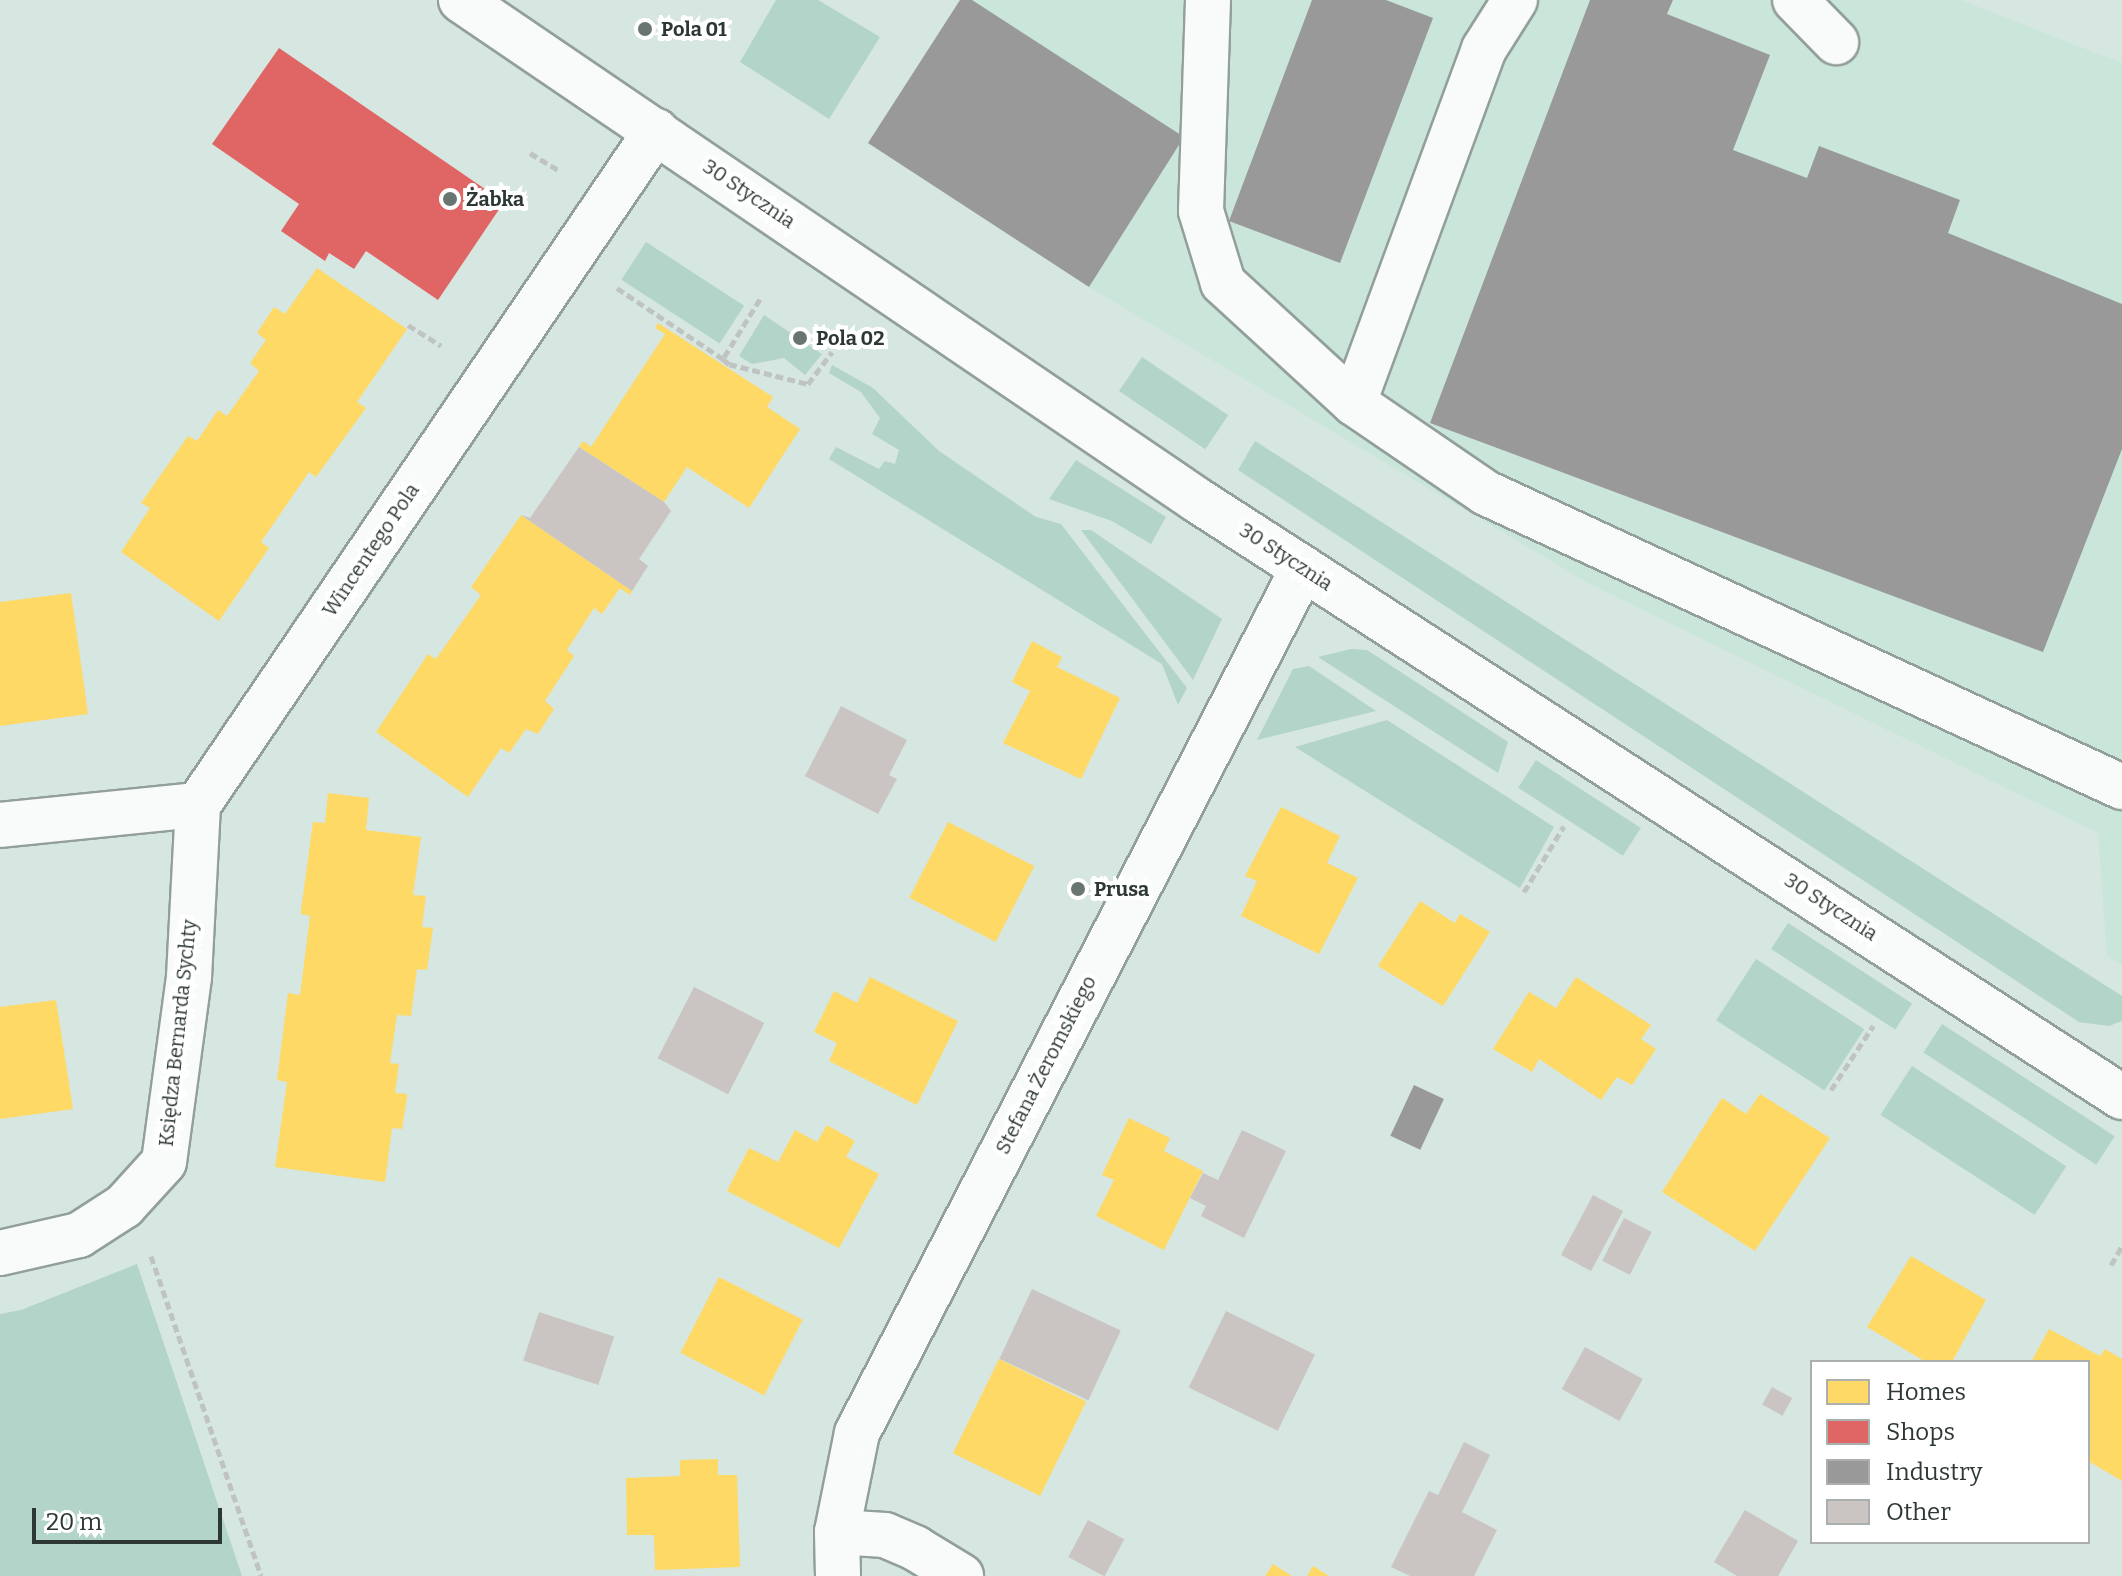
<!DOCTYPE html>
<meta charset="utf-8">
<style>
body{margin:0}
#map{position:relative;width:2122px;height:1576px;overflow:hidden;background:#d6e6e0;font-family:Bitter,serif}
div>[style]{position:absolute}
.built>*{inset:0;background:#cae6db}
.green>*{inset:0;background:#b3d4c8;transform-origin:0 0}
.homes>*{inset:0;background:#ffd966;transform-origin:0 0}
.shops>*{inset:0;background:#e06666}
.industry>*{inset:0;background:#999;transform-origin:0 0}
.building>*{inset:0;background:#cac4c3;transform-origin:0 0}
.path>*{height:5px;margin-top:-2.5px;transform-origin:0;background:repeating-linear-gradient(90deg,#bfc4c2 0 8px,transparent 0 12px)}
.roads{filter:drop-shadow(2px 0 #929f9a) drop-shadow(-2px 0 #929f9a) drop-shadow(0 2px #929f9a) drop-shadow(0 -2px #929f9a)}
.minor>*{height:44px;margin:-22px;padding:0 22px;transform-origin:22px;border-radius:22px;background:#f9fbfa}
.dots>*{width:22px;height:22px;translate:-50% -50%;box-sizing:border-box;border:4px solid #fff;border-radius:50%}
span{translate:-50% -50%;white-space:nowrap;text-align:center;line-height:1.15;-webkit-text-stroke:8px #fff;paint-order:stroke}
.poi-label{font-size:20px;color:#2d3834;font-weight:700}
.left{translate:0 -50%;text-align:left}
.street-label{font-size:20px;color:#2d3834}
.legend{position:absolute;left:1810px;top:1360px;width:280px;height:184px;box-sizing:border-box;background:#fff;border:2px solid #abafae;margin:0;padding:10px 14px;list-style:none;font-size:24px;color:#2d3834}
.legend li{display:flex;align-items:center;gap:16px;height:40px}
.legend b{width:40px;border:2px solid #abafae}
.scale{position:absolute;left:32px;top:1508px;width:190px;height:36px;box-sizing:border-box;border:4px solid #2d3834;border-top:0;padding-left:10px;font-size:24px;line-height:28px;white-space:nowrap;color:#2d3834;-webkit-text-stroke:6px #fff;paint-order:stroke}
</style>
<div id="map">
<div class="built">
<div style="clip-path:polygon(960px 0,1960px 0,2122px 63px,2122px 965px,2107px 956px,2098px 833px,1590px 584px,1089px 287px,868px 143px)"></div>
</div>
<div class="green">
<div style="clip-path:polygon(776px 0,818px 0,880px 37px,829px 119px,740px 62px)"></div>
<div style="left:646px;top:242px;width:117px;height:45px;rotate:33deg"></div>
<div style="clip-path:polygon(764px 315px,822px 354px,805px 375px,784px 358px,752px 364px,739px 356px)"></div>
<div style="left:1142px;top:357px;width:104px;height:41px;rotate:34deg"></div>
<div style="clip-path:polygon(832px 365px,873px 388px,939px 451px,1036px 517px,1061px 524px,1187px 688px,1178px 705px,1162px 664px,829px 459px,836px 447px,879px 469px,885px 461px,895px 464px,899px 450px,872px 434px,880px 418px,861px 392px,829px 373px)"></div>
<div style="clip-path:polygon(1255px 441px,2122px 996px,2122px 1021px,2109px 1026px,2079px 1022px,1238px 470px)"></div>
<div style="clip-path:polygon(1076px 460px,1166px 517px,1151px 544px,1112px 521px,1049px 499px)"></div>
<div style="clip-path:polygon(1081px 530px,1091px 530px,1222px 619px,1193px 680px)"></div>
<div style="clip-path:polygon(1351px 649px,1367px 650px,1508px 742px,1498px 773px,1318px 657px)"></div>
<div style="clip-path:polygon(1309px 666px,1376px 711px,1257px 740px,1293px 669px)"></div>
<div style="clip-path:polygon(1387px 720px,1554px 827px,1520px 888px,1295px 747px)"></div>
<div style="left:1536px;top:760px;width:125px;height:33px;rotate:33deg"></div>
<div style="left:1788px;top:923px;width:148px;height:31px;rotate:33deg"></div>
<div style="left:1756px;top:959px;width:129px;height:73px;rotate:33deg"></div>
<div style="left:1942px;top:1024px;width:206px;height:34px;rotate:33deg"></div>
<div style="left:1912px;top:1066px;width:184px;height:58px;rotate:33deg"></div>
<div style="clip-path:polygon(137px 1264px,242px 1576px,0 1576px,0 1314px,21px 1310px)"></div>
</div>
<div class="homes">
<div style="clip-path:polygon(317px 268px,407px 329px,357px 402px,366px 408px,316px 477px,309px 472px,261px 542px,269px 548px,219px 621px,121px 552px,150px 508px,141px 503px,188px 436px,197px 441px,218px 410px,227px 416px,259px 371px,250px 363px,266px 340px,257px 333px,274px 307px,285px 314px)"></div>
<div style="clip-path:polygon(658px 323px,773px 397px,767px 407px,800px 429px,749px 508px,687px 467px,664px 502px,579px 447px,583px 441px,591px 447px,665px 334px,655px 328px)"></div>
<div style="clip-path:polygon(521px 515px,632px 591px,630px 595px,620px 588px,602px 614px,594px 608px,567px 650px,574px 656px,545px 701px,554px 709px,538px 734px,526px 729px,509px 753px,501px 748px,468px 797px,376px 732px,428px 654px,436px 659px,481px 595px,471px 587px)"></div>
<div style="clip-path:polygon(71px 593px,88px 714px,0 726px,0 602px)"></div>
<div style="clip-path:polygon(1032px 641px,1062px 657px,1057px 667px,1120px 698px,1081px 779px,1003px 743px,1030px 691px,1012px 682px)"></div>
<div style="clip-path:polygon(328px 793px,369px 798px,366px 830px,421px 837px,413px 895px,426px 896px,422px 927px,433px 928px,427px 970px,417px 969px,411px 1016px,397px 1015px,390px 1063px,399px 1064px,395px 1093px,407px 1094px,407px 1097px,402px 1129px,392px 1128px,385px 1182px,275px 1167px,287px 1082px,277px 1080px,288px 993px,300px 995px,310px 916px,301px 914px,301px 910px,313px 822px,325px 823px)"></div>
<div style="clip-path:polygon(1281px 807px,1340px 836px,1327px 863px,1358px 878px,1319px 954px,1241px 916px,1257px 881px,1245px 876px)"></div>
<div style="left:948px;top:822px;width:97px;height:85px;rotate:27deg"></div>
<div style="clip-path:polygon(1420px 901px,1455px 923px,1460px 914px,1490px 932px,1443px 1006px,1378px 966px)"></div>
<div style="clip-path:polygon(870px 977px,958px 1021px,917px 1105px,829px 1061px,837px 1043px,814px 1032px,834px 991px,857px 1003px)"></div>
<div style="clip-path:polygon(1576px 977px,1651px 1025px,1641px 1039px,1656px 1049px,1632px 1085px,1617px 1077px,1601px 1100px,1539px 1059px,1532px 1072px,1493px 1049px,1529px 992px,1556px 1008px)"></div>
<div style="clip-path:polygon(56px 1000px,73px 1109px,0 1119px,0 1007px)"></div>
<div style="clip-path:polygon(1760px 1094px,1830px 1138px,1755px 1251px,1662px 1192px,1722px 1098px,1746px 1114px)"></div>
<div style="clip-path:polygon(1129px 1118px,1170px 1138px,1164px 1151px,1203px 1171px,1164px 1250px,1096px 1216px,1114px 1180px,1102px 1175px)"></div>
<div style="clip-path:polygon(827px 1125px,855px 1141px,846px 1157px,879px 1174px,839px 1248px,727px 1191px,749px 1148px,778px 1162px,795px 1130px,817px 1142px)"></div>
<div style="clip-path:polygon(1911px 1256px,1986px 1300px,1952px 1362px,1926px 1362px,1867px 1327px)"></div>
<div style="left:719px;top:1277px;width:94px;height:85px;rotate:27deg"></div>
<div style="clip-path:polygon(2049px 1329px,2100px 1356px,2105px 1349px,2122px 1359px,2122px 1481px,2088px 1461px,2088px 1362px,2031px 1362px)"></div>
<div style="left:999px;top:1359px;width:97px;height:105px;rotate:26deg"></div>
<div style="clip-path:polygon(718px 1459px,718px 1475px,737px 1475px,740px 1567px,655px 1570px,654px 1535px,627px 1535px,626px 1478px,680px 1476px,680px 1460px)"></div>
<div style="clip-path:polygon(1273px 1564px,1292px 1576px,1265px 1576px)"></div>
<div style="clip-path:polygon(1313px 1566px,1329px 1576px,1307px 1576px)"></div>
</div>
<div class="shops">
<div style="clip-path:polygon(279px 48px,504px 202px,438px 300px,366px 251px,354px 269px,329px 253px,325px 261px,281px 231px,299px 204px,212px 144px)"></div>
</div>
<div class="industry">
<div style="clip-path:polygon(960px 0,972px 0,1184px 137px,1089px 287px,868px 143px)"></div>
<div style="clip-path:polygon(1312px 0,1386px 0,1433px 18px,1340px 263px,1229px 221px)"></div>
<div style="clip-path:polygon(1590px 0,1673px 0,1667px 14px,1770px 55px,1733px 150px,1807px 178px,1819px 146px,1960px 200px,1948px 233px,2122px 304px,2122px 449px,2043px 652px,1430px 423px)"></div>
<div style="left:1414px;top:1085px;width:33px;height:56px;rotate:25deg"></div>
</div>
<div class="building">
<div style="clip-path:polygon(579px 447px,664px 502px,671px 511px,639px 559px,648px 566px,632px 591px,521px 515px,530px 518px)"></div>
<div style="clip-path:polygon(841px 706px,907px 740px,889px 775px,897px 779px,878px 814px,805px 776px)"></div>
<div style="left:694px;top:987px;width:79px;height:80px;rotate:27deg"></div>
<div style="clip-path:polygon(1242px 1130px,1286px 1151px,1244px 1238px,1201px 1216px,1206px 1206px,1190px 1198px,1203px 1173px,1218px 1180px)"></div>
<div style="left:1593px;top:1195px;width:34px;height:68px;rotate:28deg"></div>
<div style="left:1624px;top:1218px;width:31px;height:48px;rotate:27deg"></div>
<div style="left:1032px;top:1289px;width:98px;height:77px;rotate:25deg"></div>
<div style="left:1226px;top:1311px;width:99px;height:85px;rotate:26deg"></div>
<div style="left:539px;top:1312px;width:79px;height:51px;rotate:18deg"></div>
<div style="left:1585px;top:1347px;width:66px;height:48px;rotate:29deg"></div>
<div style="left:1772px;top:1387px;width:23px;height:20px;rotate:29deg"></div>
<div style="clip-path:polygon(1464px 1442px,1490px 1455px,1462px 1512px,1497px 1530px,1474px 1576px,1410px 1576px,1391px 1567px,1429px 1491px,1438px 1495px)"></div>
<div style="clip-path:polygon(1745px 1510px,1798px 1541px,1778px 1576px,1737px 1576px,1714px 1562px)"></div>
<div style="left:1088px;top:1520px;width:41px;height:42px;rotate:28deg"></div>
</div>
<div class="path">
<div style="left:530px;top:153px;width:35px;rotate:31deg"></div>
<div style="left:617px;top:288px;width:128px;rotate:33.8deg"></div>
<div style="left:760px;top:299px;width:70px;rotate:121.7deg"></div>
<div style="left:723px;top:359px;width:8px;rotate:40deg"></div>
<div style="left:729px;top:364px;width:81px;rotate:14.2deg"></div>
<div style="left:808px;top:384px;width:40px;rotate:-53deg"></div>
<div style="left:408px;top:325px;width:39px;rotate:32deg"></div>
<div style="left:1524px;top:892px;width:77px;rotate:-58.8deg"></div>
<div style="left:1831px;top:1090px;width:77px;rotate:-56.7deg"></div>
<div style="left:151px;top:1256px;width:338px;rotate:71deg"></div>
<div style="left:2111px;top:1265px;width:22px;rotate:-60deg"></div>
</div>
<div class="roads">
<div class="minor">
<div style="left:461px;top:0;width:890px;rotate:34.19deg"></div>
<div style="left:1197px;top:500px;width:1101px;rotate:32.84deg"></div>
<div style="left:1208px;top:0;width:211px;rotate:91.9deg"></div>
<div style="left:1201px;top:211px;width:75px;rotate:73deg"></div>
<div style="left:1223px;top:283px;width:178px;rotate:42.5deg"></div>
<div style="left:1515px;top:0;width:58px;rotate:122.3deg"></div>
<div style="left:1484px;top:49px;width:377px;rotate:110.2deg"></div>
<div style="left:1354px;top:403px;width:160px;rotate:34.3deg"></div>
<div style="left:1486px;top:493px;width:701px;rotate:24.81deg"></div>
<div style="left:1795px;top:0;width:59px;rotate:45.7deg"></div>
<div style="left:198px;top:805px;width:815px;rotate:-55.8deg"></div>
<div style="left:0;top:825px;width:199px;rotate:-5.8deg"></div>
<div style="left:0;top:1253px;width:81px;rotate:-12.8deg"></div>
<div style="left:79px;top:1235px;width:54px;rotate:-32.8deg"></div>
<div style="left:124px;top:1206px;width:59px;rotate:-47.7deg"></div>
<div style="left:164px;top:1162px;width:187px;rotate:-82.3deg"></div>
<div style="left:189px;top:977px;width:172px;rotate:-87deg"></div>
<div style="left:837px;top:1532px;width:48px;rotate:3.6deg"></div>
<div style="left:885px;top:1535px;width:33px;rotate:23deg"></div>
<div style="left:915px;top:1548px;width:54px;rotate:31.3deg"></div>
<div style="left:838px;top:1576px;width:44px;rotate:-91.3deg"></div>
<div style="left:837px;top:1532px;width:101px;rotate:-78.6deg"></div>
<div style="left:857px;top:1433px;width:973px;rotate:-62.72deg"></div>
</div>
</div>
<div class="dots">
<div style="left:645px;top:29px;background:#687570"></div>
<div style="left:450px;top:199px;background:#687570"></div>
<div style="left:800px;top:338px;background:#687570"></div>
<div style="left:1078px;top:889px;background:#687570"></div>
</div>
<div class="poi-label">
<span class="left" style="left:661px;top:29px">Pola 01</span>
<span class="left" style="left:466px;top:199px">Żabka</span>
<span class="left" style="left:816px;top:338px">Pola 02</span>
<span class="left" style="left:1094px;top:889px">Prusa</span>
</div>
<div class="street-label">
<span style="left:749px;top:194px;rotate:34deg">30 Stycznia</span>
<span style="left:371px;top:550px;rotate:-56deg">Wincentego Pola</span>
<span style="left:1286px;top:557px;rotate:33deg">30 Stycznia</span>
<span style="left:1831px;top:907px;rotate:33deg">30 Stycznia</span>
<span style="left:178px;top:1033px;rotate:-84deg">Księdza Bernarda Sychty</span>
<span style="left:1046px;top:1065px;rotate:-63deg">Stefana Żeromskiego</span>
</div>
<ul class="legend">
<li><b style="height:22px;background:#ffd966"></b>Homes</li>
<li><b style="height:22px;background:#e06666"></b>Shops</li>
<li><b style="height:22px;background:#999"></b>Industry</li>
<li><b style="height:22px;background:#cac4c3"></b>Other</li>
</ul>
<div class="scale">20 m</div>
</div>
